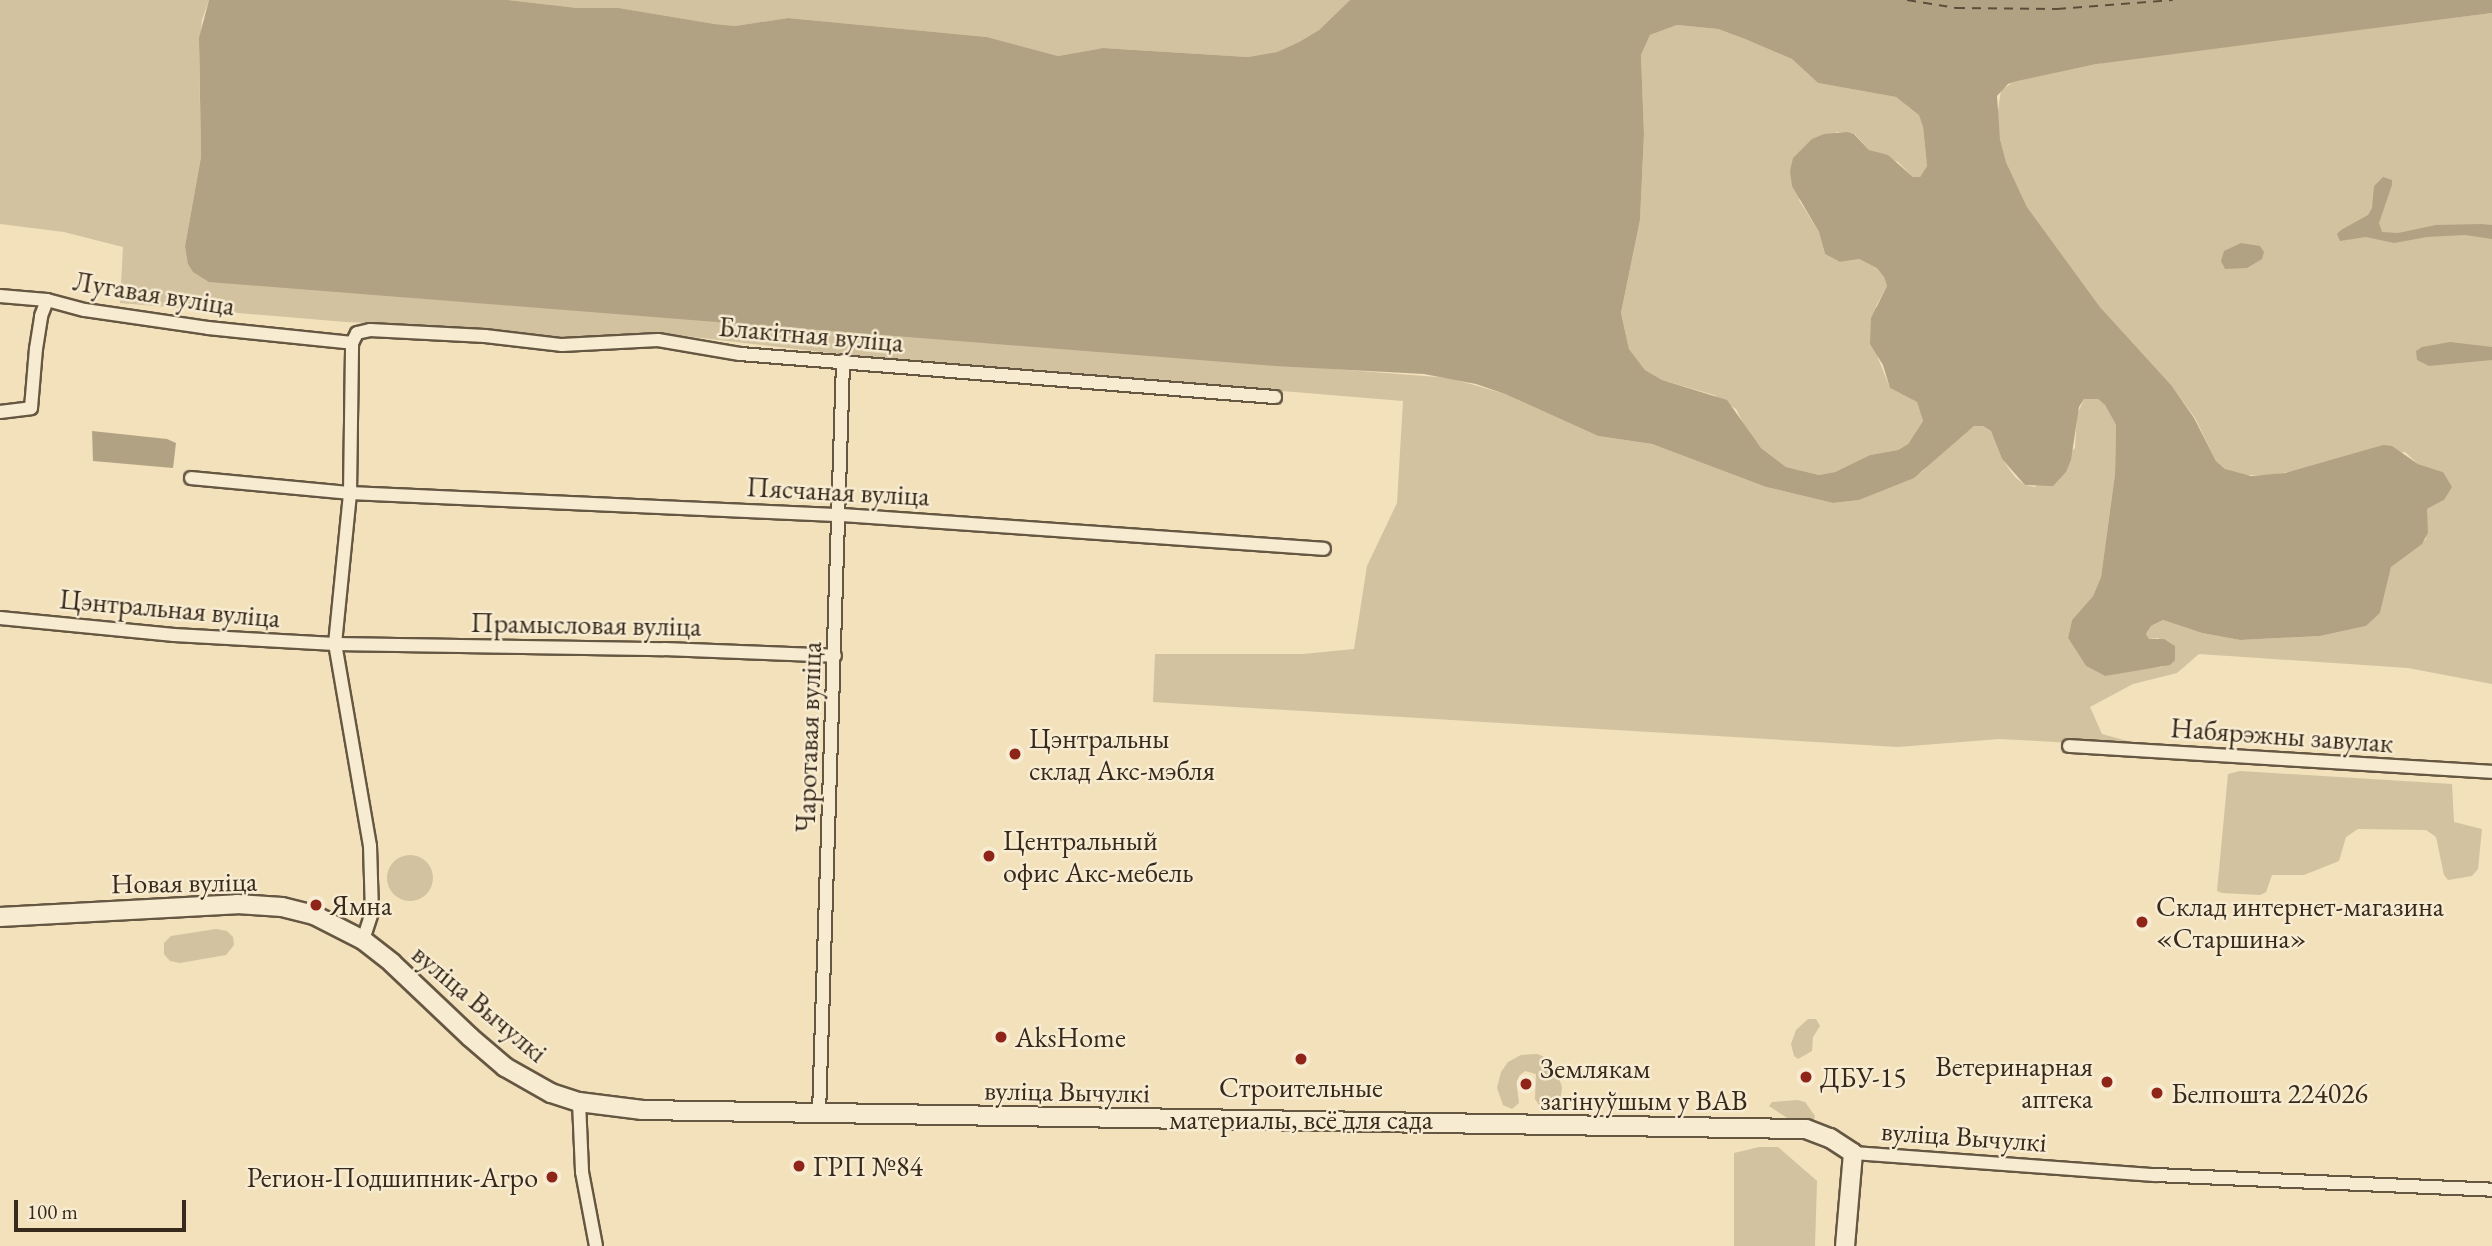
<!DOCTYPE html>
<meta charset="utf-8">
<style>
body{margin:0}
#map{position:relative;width:2492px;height:1246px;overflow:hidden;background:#f2e1ba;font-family:"EB Garamond",serif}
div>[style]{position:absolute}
.green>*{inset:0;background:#d2c29f}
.round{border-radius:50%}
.water>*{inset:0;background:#b2a284}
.ferry>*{height:2px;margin-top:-1px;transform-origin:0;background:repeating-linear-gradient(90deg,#5c4d3a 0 9px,transparent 0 16px)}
.roads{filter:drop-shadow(2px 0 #665743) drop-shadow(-2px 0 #665743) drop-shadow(0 2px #665743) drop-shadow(0 -2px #665743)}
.street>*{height:12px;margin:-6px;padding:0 6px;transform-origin:6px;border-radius:6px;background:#f7ecd2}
.secondary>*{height:18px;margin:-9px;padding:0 9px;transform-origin:9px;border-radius:9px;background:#f7ecd2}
.dots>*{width:19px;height:19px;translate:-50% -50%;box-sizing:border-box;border:4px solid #f7ecd2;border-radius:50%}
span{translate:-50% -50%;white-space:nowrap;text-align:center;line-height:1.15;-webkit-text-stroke:5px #f7ecd2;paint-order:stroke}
.street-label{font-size:28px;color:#37291b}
.poi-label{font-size:28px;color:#37291b}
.left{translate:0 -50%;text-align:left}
.right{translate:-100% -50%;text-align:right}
.scale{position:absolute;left:14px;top:1200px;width:172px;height:32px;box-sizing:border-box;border:4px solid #37291b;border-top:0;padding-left:9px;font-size:21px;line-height:24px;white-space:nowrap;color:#37291b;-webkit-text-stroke:5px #f7ecd2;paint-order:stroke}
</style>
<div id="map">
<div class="green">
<div style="clip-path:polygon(0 0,209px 0,202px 20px,199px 54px,201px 157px,185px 246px,404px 297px,1450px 378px,1505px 394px,1598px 436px,1652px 444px,1766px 487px,1833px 503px,1859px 500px,1922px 472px,1937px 455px,1974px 426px,1983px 426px,1991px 431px,2002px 459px,2015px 477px,2025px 485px,2035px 487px,2075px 448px,2077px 415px,2084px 399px,2098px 399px,2105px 405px,2116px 425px,2115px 474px,2101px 577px,2093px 596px,2072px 620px,2068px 638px,2086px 666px,2105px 676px,2142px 668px,2163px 667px,2159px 638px,2149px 639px,2146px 634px,2151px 626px,2163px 620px,2202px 633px,2240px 640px,2320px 636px,2366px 626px,2380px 613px,2391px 566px,2426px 539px,2427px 509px,2444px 500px,2443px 472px,2418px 464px,2405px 452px,2271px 475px,2237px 475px,2225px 469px,2216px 461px,2195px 418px,2172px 386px,2100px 307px,2027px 207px,2006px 162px,2000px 139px,1997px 117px,2001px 90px,2017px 80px,2118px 60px,2492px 13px,2492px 684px,2408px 668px,2199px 654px,2177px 673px,2133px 684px,2090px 707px,2102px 734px,2149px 747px,1999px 739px,1898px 747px,1153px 702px,1155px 654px,1303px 654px,1354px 649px,1367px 566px,1397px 503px,1403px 401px,846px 355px,659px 333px,555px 338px,486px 328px,346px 322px,120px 303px,123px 247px,64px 232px,0 224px)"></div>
<div style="clip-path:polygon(507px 0,1350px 0,1319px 30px,1299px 42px,1277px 52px,1248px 57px,1103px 48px,1058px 56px,987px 37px,788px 18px,735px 26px,715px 24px,619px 8px,577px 8px)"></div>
<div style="clip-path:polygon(1677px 25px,1718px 29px,1745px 39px,1792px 59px,1818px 83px,1896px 97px,1919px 114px,1923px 127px,1927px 166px,1920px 177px,1913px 177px,1898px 162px,1869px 150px,1855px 134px,1836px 132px,1799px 200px,1819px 232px,1825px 254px,1840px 262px,1859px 259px,1878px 268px,1884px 277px,1887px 286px,1876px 306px,1878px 358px,1890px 388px,1917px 402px,1923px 421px,1908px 444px,1898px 450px,1870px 455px,1835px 472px,1819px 475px,1786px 467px,1761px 448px,1747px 431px,1736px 409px,1714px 395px,1662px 380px,1645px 370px,1629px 349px,1621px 313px,1640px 220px,1644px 134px,1641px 55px,1650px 35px)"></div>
<div style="clip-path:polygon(2240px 771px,2452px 784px,2454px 822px,2482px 829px,2478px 869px,2472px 876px,2448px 880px,2444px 875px,2436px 837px,2426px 830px,2358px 829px,2346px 837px,2339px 861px,2304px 875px,2272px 875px,2266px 892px,2260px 895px,2222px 893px,2217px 891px,2228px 774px)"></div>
<div class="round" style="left:387px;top:855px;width:46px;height:46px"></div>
<div style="clip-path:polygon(216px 929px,227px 931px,233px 937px,234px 945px,226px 955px,180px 963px,170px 961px,164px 954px,164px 943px,171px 936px)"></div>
<div style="clip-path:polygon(1808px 1019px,1816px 1019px,1820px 1026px,1813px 1037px,1812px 1051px,1798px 1059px,1794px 1056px,1791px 1044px,1796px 1030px)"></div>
<div style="clip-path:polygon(1538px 1054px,1550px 1060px,1557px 1070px,1562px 1088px,1560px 1102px,1553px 1108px,1541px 1108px,1535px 1099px,1536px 1074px,1525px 1071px,1519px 1076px,1517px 1088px,1519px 1103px,1512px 1109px,1503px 1105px,1497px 1088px,1501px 1072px,1508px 1062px,1521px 1055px)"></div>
<div style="clip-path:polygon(1798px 1100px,1805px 1102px,1815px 1116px,1814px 1121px,1795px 1123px,1769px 1106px,1772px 1102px)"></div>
<div style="clip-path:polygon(1759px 1147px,1778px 1147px,1817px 1181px,1815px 1246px,1734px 1246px,1734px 1153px)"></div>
</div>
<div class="water">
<div style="clip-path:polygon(evenodd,209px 0,507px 0,577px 8px,619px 8px,715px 24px,735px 26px,788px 18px,987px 37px,1058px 56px,1103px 48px,1248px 57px,1277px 52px,1299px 42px,1319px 30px,1350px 0,2492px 0,2492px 13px,2097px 64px,2017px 81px,2008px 84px,1997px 96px,2000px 139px,2006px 162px,2027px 207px,2100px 307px,2172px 386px,2194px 418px,2216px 461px,2225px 469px,2251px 476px,2285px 473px,2383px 445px,2392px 446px,2418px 464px,2443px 472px,2452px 487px,2444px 500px,2427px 509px,2428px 533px,2422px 544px,2391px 567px,2380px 613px,2366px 626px,2320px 636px,2240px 640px,2202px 633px,2163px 620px,2151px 626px,2146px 634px,2149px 639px,2164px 639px,2175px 646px,2175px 660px,2170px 665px,2105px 676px,2086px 666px,2068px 638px,2072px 620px,2093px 596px,2101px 577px,2115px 474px,2116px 425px,2105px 405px,2098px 399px,2084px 399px,2079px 407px,2071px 460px,2066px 472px,2053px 486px,2025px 485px,2002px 459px,1991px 431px,1983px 426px,1974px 426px,1914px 478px,1859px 500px,1833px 503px,1766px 487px,1652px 444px,1598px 436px,1505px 394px,1476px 384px,1424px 374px,1275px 366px,209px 282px,193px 272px,188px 264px,185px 246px,201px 157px,199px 38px,209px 0,1677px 25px,1718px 29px,1745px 39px,1792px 59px,1818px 83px,1896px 97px,1919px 115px,1923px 127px,1927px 166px,1920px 177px,1913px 177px,1888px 155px,1869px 150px,1854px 134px,1847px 132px,1824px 134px,1812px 139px,1793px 158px,1790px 171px,1792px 186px,1819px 232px,1825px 254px,1840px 262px,1859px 259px,1877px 268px,1884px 277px,1887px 286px,1871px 318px,1870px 344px,1883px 365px,1890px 388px,1917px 402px,1923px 421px,1908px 444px,1898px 450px,1870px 455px,1835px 472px,1819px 475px,1786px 467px,1761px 448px,1727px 400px,1662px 380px,1645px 370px,1629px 349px,1621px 313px,1640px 220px,1644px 134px,1641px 55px,1650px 35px,1677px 25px)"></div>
<div style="clip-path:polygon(2383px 177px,2392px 180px,2392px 185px,2379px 223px,2382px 232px,2398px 233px,2436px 225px,2481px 224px,2492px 225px,2492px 239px,2465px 235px,2427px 237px,2394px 243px,2366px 237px,2340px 241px,2337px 234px,2341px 230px,2368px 215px,2372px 208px,2374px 186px)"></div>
<div style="clip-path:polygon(2241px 243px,2260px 246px,2264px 252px,2262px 259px,2247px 268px,2225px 269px,2221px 261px,2224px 251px)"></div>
<div style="clip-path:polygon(2450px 342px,2492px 347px,2492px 360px,2429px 366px,2417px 360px,2416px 351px,2422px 347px)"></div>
<div style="clip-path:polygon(92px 431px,167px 439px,176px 443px,173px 468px,93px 461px)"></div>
</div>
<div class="ferry">
<div style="left:1907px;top:0;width:50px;rotate:9.3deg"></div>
<div style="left:1956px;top:8px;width:101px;rotate:0.6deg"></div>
<div style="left:2057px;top:9px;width:116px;rotate:-4.4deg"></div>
</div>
<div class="roads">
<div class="street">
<div style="left:0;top:296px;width:47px;rotate:4.9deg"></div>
<div style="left:47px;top:300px;width:39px;rotate:15deg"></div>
<div style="left:85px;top:310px;width:124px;rotate:8.3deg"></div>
<div style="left:208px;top:328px;width:145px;rotate:5.9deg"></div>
<div style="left:0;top:412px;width:31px;rotate:-7deg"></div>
<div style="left:31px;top:408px;width:59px;rotate:-85.2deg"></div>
<div style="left:36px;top:349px;width:33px;rotate:-81deg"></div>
<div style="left:41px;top:316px;width:17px;rotate:-69deg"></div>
<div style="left:191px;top:478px;width:160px;rotate:5.4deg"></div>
<div style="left:350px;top:493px;width:491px;rotate:2.6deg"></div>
<div style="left:841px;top:515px;width:484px;rotate:4deg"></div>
<div style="left:0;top:618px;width:175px;rotate:5.6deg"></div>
<div style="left:174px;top:635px;width:161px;rotate:3.2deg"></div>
<div style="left:335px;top:644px;width:329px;rotate:0.9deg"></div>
<div style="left:664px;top:649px;width:171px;rotate:2.3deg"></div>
<div style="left:2069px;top:746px;width:424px;rotate:3.5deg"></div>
<div style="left:363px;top:940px;width:28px;rotate:-72deg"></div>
<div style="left:372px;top:913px;width:67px;rotate:-91.7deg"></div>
<div style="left:370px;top:846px;width:205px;rotate:-99.8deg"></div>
<div style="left:335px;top:644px;width:152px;rotate:-84.3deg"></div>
<div style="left:350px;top:493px;width:150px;rotate:-89.2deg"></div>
<div style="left:352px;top:343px;width:11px;rotate:-63deg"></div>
<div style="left:357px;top:333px;width:13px;rotate:-13deg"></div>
<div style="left:370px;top:330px;width:115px;rotate:3deg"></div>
<div style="left:485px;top:336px;width:78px;rotate:6.7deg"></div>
<div style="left:562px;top:345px;width:96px;rotate:-3deg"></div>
<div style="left:658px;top:340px;width:83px;rotate:9.7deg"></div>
<div style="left:740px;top:354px;width:537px;rotate:4.6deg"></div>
<div style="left:579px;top:1102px;width:70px;rotate:87.5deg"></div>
<div style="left:582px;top:1172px;width:75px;rotate:79.3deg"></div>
<div style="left:819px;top:1114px;width:753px;rotate:-88.17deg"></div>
<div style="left:1853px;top:1153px;width:303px;rotate:4.2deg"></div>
<div style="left:2155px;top:1175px;width:337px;rotate:2.5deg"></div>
</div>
<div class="secondary">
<div style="left:0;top:917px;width:237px;rotate:-3.1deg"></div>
<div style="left:237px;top:904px;width:45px;rotate:3.8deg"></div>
<div style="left:282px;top:907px;width:33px;rotate:14deg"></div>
<div style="left:314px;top:915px;width:55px;rotate:27deg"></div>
<div style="left:363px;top:940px;width:37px;rotate:38deg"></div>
<div style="left:392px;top:963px;width:108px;rotate:43.5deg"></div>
<div style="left:470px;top:1037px;width:46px;rotate:40.6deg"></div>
<div style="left:505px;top:1067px;width:53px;rotate:29.5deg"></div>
<div style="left:551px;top:1093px;width:29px;rotate:18deg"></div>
<div style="left:579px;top:1102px;width:64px;rotate:7.2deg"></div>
<div style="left:642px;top:1110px;width:1164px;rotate:0.94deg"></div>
<div style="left:1806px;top:1129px;width:26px;rotate:21deg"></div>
<div style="left:1830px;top:1138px;width:27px;rotate:33deg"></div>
<div style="left:1853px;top:1153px;width:93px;rotate:94.9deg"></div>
</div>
</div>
<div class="dots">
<div style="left:1015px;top:754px;background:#8f2418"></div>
<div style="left:989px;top:856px;background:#8f2418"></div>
<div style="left:316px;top:905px;background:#8f2418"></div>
<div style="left:2142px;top:922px;background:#8f2418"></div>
<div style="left:1001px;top:1037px;background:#8f2418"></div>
<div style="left:1301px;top:1059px;background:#8f2418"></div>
<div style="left:1806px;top:1077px;background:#8f2418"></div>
<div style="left:2107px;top:1082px;background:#8f2418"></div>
<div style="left:1526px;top:1084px;background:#8f2418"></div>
<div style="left:2157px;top:1093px;background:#8f2418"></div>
<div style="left:799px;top:1166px;background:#8f2418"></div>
<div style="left:552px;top:1177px;background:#8f2418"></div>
</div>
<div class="street-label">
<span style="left:154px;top:293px;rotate:9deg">Лугавая вуліца</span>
<span style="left:811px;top:334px;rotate:5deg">Блакітная вуліца</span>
<span style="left:838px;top:491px;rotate:3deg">Пясчаная вуліца</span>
<span style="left:170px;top:608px;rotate:5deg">Цэнтральная вуліца</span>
<span style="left:586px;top:624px;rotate:1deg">Прамысловая вуліца</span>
<span style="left:2282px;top:735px;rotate:4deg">Набярэжны завулак</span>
<span style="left:808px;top:737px;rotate:-88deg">Чаротавая вуліца</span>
<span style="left:184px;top:882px;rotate:-1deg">Новая вуліца</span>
<span style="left:480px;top:1003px;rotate:40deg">вуліца Вычулкі</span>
<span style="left:1067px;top:1091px;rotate:1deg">вуліца Вычулкі</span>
<span style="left:1964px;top:1136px;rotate:4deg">вуліца Вычулкі</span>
</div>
<div class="poi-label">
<span class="left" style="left:1029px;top:754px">Цэнтральны<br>склад Акс-мэбля</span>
<span class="left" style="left:1003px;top:856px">Центральный<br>офис Акс-мебель</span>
<span class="left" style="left:330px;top:905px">Ямна</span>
<span class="left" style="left:2156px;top:922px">Склад интернет-магазина<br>«Старшина»</span>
<span class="left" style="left:1015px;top:1037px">AksHome</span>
<span class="right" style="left:2093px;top:1082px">Ветеринарная<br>аптека</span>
<span class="left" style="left:1540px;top:1084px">Землякам<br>загінуўшым у ВАВ</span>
<span class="left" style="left:1820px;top:1077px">ДБУ-15</span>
<span style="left:1301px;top:1103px">Строительные<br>материалы, всё для сада</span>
<span class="left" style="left:2171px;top:1093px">Белпошта 224026</span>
<span class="left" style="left:813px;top:1166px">ГРП №84</span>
<span class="right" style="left:538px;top:1177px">Регион-Подшипник-Агро</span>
</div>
<div class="scale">100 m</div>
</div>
